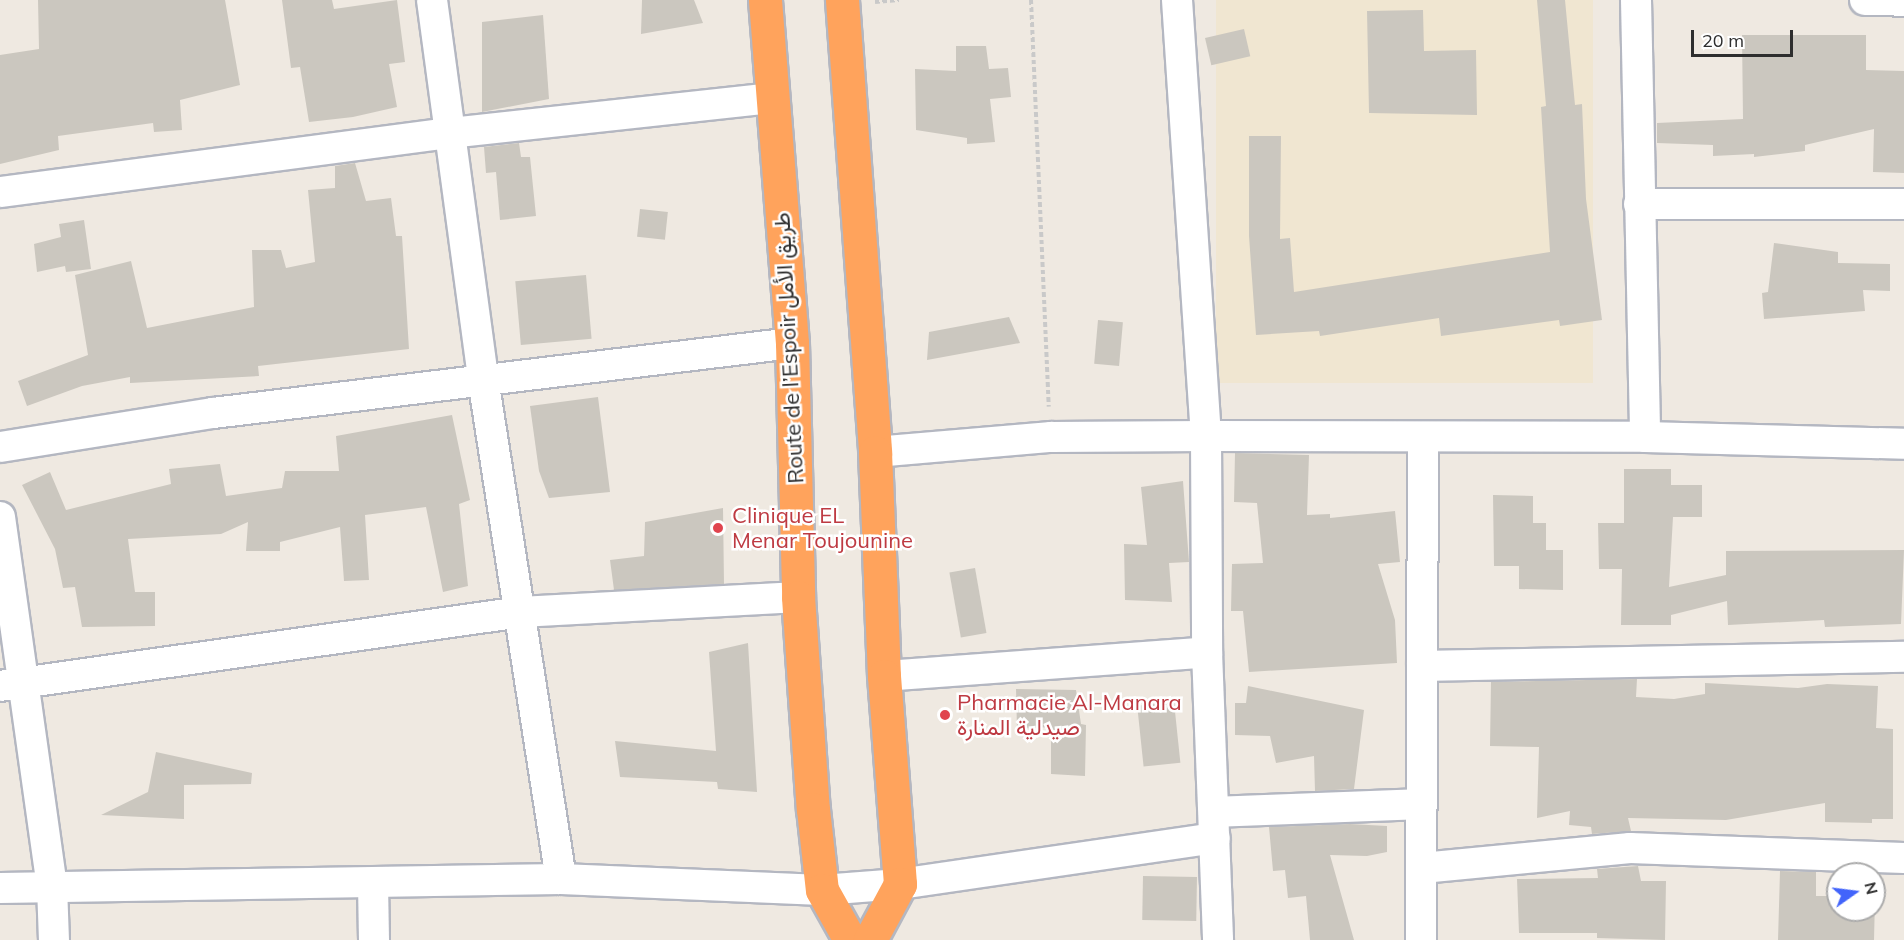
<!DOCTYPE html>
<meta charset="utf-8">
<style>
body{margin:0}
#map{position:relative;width:1904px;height:940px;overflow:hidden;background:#efe9e1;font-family:Mulish,Vazirmatn,sans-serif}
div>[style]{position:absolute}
.education>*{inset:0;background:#f0e6d1;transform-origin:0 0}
.building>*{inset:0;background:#cbc7bf;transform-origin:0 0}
.path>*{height:4px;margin-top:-2px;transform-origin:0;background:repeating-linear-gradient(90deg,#c9c9c9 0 4.5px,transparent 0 7.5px)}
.roads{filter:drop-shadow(2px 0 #b4b7c1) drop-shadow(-2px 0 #b4b7c1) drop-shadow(0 2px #b4b7c1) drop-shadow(0 -2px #b4b7c1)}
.street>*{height:30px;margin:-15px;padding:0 15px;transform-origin:15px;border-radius:15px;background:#fff}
.highway>*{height:33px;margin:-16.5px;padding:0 16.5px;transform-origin:16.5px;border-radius:16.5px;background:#ffa35c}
.dots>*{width:16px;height:16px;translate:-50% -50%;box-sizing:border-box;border:3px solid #fff;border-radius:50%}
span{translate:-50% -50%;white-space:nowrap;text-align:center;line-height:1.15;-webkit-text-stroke:5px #fff;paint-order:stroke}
.street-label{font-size:22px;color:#2e2e2e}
.health-label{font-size:22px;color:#be3a42}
.left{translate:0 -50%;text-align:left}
.north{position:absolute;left:1826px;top:862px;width:60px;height:60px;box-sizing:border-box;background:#fff;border:2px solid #ababab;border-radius:50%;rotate:76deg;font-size:16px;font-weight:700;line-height:24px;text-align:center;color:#2e2e2e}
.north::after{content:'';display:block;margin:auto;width:21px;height:27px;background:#4264fb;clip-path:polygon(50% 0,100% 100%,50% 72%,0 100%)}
.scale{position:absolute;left:1691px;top:30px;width:102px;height:27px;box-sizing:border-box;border:3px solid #2e2e2e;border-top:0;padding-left:8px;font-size:18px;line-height:21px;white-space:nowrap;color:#2e2e2e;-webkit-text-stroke:4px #fff;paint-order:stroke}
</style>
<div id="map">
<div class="education">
<div style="left:1216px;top:0;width:377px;height:383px"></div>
</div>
<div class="building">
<div style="clip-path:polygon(38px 0,225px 0,240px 85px,180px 100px,182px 130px,154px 132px,153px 123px,58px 136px,59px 150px,0 164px,0 55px,39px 49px)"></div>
<div style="clip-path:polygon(282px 0,332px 0,334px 9px,397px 0,405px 62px,389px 64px,397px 107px,353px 117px,309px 122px,300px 67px,291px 68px)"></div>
<div style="clip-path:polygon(642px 0,694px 0,703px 23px,641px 34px)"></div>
<div style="clip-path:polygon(1537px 0,1565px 0,1575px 105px,1582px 104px,1586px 199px,1602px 320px,1560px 326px,1559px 320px,1441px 336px,1439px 318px,1320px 336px,1319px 331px,1256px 335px,1249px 236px,1249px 136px,1281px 136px,1280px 239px,1290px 238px,1294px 292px,1550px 252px,1541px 107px,1546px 106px)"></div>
<div style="clip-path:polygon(1423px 10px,1424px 51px,1476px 50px,1477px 115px,1369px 113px,1367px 11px)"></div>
<div style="clip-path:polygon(543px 15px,549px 99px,482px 112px,482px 22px)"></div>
<div style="left:1244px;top:29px;width:28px;height:40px;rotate:77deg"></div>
<div style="clip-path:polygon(1742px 35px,1866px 35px,1866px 70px,1904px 71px,1904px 173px,1873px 172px,1874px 129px,1805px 145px,1805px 151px,1754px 157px,1754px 154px,1713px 156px,1713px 145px,1657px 143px,1657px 123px,1743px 119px)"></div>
<div style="clip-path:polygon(956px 46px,986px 46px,989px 69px,1008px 68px,1011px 97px,990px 99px,995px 142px,967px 144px,967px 138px,916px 130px,915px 69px,956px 71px)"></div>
<div style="clip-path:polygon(519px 143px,521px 157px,530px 157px,536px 216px,500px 220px,496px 172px,486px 173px,484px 147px)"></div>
<div style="clip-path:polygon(355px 163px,366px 201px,391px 198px,396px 236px,402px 236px,409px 349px,258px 366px,259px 376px,130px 383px,130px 377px,82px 386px,27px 406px,18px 381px,88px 355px,75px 275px,131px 261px,147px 328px,254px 307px,252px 250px,281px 250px,286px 268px,315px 262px,308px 190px,335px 188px,335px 166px)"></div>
<div style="left:640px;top:209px;width:28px;height:28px;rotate:6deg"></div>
<div style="clip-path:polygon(84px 220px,91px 269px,66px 272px,65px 266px,37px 272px,34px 244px,61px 237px,59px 224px)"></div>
<div style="clip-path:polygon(1774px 243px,1838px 252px,1838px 263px,1890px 264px,1890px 291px,1863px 290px,1865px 311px,1764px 319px,1762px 293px,1768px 292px)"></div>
<div style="left:586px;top:275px;width:64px;height:71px;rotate:85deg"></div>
<div style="clip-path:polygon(1009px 317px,1020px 343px,927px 360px,929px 332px)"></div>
<div style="left:1098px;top:320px;width:25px;height:44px;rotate:5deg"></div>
<div style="clip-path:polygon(598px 397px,610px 492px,549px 498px,539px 471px,530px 406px)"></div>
<div style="clip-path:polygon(452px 415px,470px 500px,459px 504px,468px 586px,443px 592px,426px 507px,365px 515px,369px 580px,344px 581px,340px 527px,280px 542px,280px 551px,246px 551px,248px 522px,221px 534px,128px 539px,135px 592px,155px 592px,155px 626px,82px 627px,75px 587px,63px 588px,55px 549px,22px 485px,50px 472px,66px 510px,171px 484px,169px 469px,220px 464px,226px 496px,282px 488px,285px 471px,339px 471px,336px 436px)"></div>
<div style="clip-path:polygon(1235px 453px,1309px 455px,1307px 515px,1330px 514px,1330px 518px,1395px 511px,1400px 562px,1378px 564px,1395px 620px,1397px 663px,1249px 672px,1243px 611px,1231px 611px,1232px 564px,1263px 563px,1257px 503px,1234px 502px)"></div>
<div style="clip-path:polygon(1624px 469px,1671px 469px,1671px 485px,1702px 485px,1702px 517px,1673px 517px,1669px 587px,1726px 575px,1726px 551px,1904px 550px,1901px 624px,1825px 627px,1824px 620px,1728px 625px,1727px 601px,1671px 615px,1671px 625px,1621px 625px,1622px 569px,1599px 569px,1598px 523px,1624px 523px)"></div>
<div style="clip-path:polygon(1183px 481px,1189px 562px,1169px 563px,1172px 602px,1125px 600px,1124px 544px,1147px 545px,1141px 487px)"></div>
<div style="clip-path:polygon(1493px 495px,1533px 496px,1533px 523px,1546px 523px,1546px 550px,1563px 550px,1563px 590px,1519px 589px,1519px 566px,1494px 566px)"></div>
<div style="clip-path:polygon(723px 508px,724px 584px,614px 590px,610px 560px,644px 556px,645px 522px)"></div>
<div style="left:975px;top:568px;width:66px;height:26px;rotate:80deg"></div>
<div style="clip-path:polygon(748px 643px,757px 792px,718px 789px,717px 782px,620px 777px,615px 741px,716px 751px,709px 652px)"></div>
<div style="clip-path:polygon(1637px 679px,1636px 697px,1674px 699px,1705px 694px,1705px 683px,1798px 688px,1827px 684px,1878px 686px,1876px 728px,1893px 729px,1893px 819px,1872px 819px,1872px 823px,1825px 822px,1825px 803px,1726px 820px,1628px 818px,1631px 831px,1592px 834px,1591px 827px,1569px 825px,1570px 811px,1537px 818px,1539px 747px,1490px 746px,1491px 682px)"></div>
<div style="clip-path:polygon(1248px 686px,1364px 710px,1354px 789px,1315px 791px,1314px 756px,1276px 763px,1270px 736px,1235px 735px,1235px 703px,1246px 703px)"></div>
<div style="clip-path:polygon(1016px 689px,1076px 690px,1081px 724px,1086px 725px,1085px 776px,1051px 774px,1051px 727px,1017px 729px)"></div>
<div style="left:1174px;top:702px;width:61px;height:37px;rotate:84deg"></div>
<div style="clip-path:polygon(156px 752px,252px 773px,251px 784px,184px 785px,184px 819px,101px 815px,148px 792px)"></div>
<div style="clip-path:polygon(1350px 824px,1387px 826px,1387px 852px,1367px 856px,1330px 855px,1354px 940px,1310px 940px,1306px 896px,1288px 898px,1285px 870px,1273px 871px,1269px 827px)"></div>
<div style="clip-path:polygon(1638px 866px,1641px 881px,1666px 881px,1665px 940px,1597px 938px,1597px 933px,1519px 933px,1517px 879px,1598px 878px,1597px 869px)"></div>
<div style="clip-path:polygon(1780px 871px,1816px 872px,1816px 896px,1838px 896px,1838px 910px,1874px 910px,1875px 899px,1874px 940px,1778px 940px)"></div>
<div style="left:1143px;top:876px;width:54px;height:44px;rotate:1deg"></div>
</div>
<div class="path">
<div style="left:1031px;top:0;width:407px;rotate:87.5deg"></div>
<div style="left:875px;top:2px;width:24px;rotate:-5deg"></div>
</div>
<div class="roads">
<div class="street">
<div style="left:432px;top:0;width:382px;rotate:82.3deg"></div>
<div style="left:483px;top:379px;width:506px;rotate:81.13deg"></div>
<div style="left:1177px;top:0;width:437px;rotate:86.2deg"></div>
<div style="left:1206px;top:436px;width:216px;rotate:89.7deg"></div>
<div style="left:1207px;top:652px;width:288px;rotate:87.8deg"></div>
<div style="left:1636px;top:0;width:437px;rotate:88.8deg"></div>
<div style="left:1865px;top:0;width:39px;rotate:1deg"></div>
<div style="left:0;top:192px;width:454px;rotate:-7.5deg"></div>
<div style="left:450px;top:133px;width:324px;rotate:-6.2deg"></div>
<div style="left:1639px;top:204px;width:265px"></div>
<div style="left:0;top:447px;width:216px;rotate:-9.1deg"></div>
<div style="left:213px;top:413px;width:583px;rotate:-6.89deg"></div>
<div style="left:875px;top:452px;width:177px;rotate:-4.9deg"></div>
<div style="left:1051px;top:437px;width:155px;rotate:-0.4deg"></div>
<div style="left:1206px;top:436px;width:439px;rotate:0.1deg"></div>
<div style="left:1645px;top:437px;width:259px;rotate:1.5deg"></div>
<div style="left:0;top:517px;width:373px;rotate:82deg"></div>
<div style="left:52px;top:886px;width:54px;rotate:87.9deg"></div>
<div style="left:1422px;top:666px;width:482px;rotate:-1.1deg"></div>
<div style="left:884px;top:676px;width:324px;rotate:-4.2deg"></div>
<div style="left:0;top:686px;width:526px;rotate:-8.08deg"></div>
<div style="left:521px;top:612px;width:277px;rotate:-3.1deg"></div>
<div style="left:1214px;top:812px;width:208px;rotate:-2.2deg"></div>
<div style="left:1422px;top:868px;width:209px;rotate:-5.5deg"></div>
<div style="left:1630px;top:848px;width:274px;rotate:2.1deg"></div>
<div style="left:373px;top:883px;width:57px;rotate:89deg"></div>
<div style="left:0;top:888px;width:561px;rotate:-0.92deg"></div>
<div style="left:561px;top:879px;width:261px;rotate:2.4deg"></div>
<div style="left:822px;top:890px;width:78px;rotate:-4.4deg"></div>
<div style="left:900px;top:884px;width:318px;rotate:-8.3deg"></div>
<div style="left:1421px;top:940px;width:501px;rotate:-89.77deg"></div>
</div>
<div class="highway">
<div style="left:765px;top:0;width:344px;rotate:85.5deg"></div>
<div style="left:792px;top:343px;width:254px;rotate:88.6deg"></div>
<div style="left:798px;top:597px;width:213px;rotate:86deg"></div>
<div style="left:813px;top:809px;width:81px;rotate:83.7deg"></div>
<div style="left:822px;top:890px;width:57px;rotate:60.8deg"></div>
<div style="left:842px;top:0;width:453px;rotate:85.8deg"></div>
<div style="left:875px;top:452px;width:224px;rotate:87.7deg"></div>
<div style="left:884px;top:676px;width:209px;rotate:85.6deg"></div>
<div style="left:900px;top:884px;width:64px;rotate:118.2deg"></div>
</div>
</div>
<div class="dots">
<div style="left:718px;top:528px;background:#e0444e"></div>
<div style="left:945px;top:715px;background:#e0444e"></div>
</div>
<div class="street-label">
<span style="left:789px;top:348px;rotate:-93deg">Route de l’Espoir طريق الأمل</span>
</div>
<div class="health-label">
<span class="left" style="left:732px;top:528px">Clinique EL<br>Menar Toujounine</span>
<span class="left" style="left:957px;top:715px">Pharmacie Al-Manara<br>صيدلية المنارة</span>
</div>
<div class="north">N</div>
<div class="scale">20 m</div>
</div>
